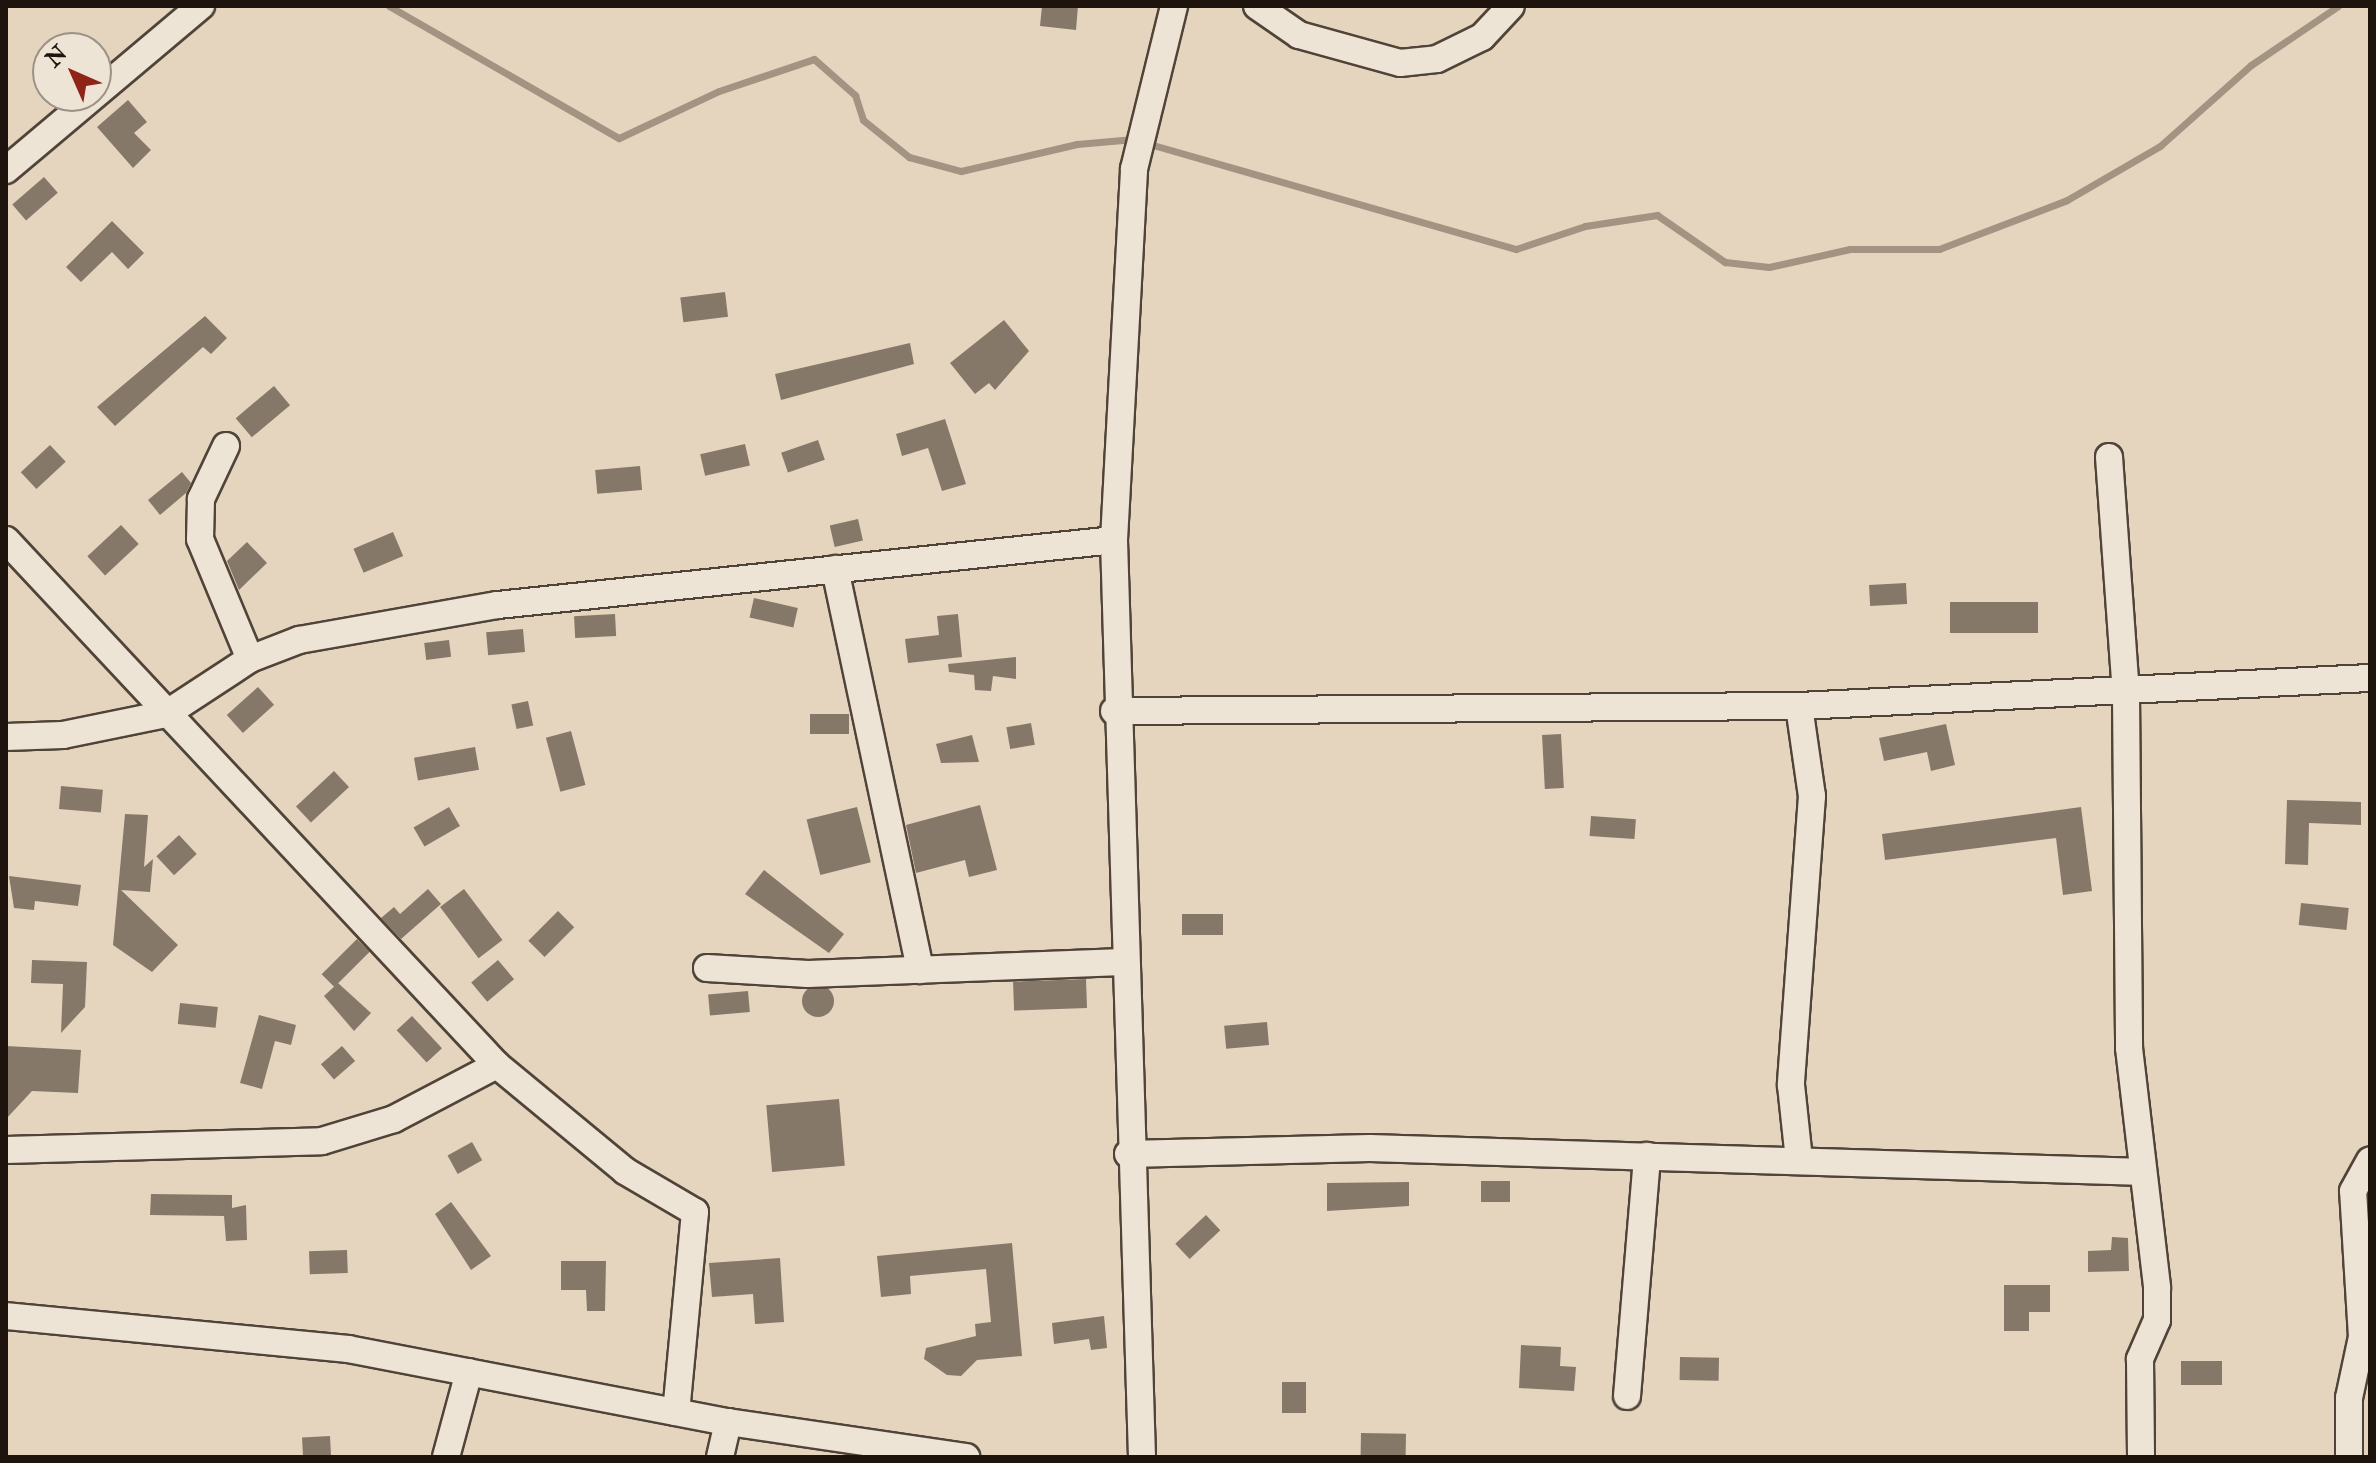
<!DOCTYPE html>
<style>
body{margin:0}
#map{position:relative;width:2376px;height:1463px;overflow:hidden;background:#e5d5be;font-family:"IM FELL Double Pica",serif}
div>[style]{position:absolute}
.stream>*{height:7px;margin:-3.5px;padding:0 3.5px;transform-origin:3.5px;border-radius:3.5px;background:#a29382}
.building>*{inset:0;background:#867869;transform-origin:0 0}
.round{border-radius:50%}
.roads{filter:drop-shadow(2px 0 #504439) drop-shadow(-2px 0 #504439) drop-shadow(0 2px #504439) drop-shadow(0 -2px #504439)}
.minor>*{height:26px;margin:-13px;padding:0 13px;transform-origin:13px;border-radius:13px;background:#eee4d5}
span{translate:-50% -50%;white-space:nowrap;text-align:center;line-height:1.15;-webkit-text-stroke:7px #eee4d5;paint-order:stroke}
.frame{position:absolute;inset:0;border:8px solid #1f140d;pointer-events:none}
.north{position:absolute;left:32px;top:32px;width:80px;height:80px;box-sizing:border-box;background:#eee4d5;border:2px solid #9b9185;border-radius:50%;rotate:315deg;font-size:22px;font-weight:700;line-height:32px;text-align:center;color:#1f140d}
.north::after{content:'';display:block;margin:auto;width:28px;height:36px;background:#8f2418;clip-path:polygon(50% 0,100% 100%,50% 72%,0 100%)}
</style>
<div id="map">
<div class="stream">
<div style="left:389px;top:6px;width:265px;rotate:29.9deg"></div>
<div style="left:619px;top:138px;width:110px;rotate:-25.2deg"></div>
<div style="left:719px;top:91px;width:100px;rotate:-18.6deg"></div>
<div style="left:814px;top:59px;width:55px;rotate:41.3deg"></div>
<div style="left:855px;top:95px;width:26px;rotate:72deg"></div>
<div style="left:863px;top:120px;width:59px;rotate:38.8deg"></div>
<div style="left:909px;top:157px;width:54px;rotate:15.1deg"></div>
<div style="left:961px;top:171px;width:119px;rotate:-13.1deg"></div>
<div style="left:1077px;top:144px;width:57px;rotate:-5deg"></div>
<div style="left:1146px;top:143px;width:385px;rotate:16deg"></div>
<div style="left:1516px;top:249px;width:73px;rotate:-18.4deg"></div>
<div style="left:1585px;top:226px;width:73px;rotate:-8.7deg"></div>
<div style="left:1657px;top:215px;width:83px;rotate:34.7deg"></div>
<div style="left:1725px;top:262px;width:44px;rotate:6.5deg"></div>
<div style="left:1769px;top:267px;width:83px;rotate:-12.5deg"></div>
<div style="left:1850px;top:249px;width:89px"></div>
<div style="left:1939px;top:249px;width:137px;rotate:-20.9deg"></div>
<div style="left:2067px;top:200px;width:108px;rotate:-30.1deg"></div>
<div style="left:2160px;top:146px;width:122px;rotate:-41.7deg"></div>
<div style="left:2251px;top:65px;width:105px;rotate:-34.1deg"></div>
</div>
<div class="building">
<div style="clip-path:polygon(1042px 6px,1078px 6px,1076px 30px,1040px 26px)"></div>
<div style="clip-path:polygon(128px 100px,147px 122px,134px 133px,151px 150px,133px 168px,97px 127px)"></div>
<div style="left:44px;top:177px;width:21px;height:42px;rotate:49deg"></div>
<div style="clip-path:polygon(112px 221px,144px 253px,128px 269px,112px 252px,81px 282px,66px 267px)"></div>
<div style="left:725px;top:292px;width:25px;height:45px;rotate:83deg"></div>
<div style="clip-path:polygon(205px 316px,227px 338px,211px 354px,203px 347px,115px 426px,97px 407px)"></div>
<div style="clip-path:polygon(1004px 320px,1029px 351px,995px 390px,989px 383px,975px 394px,950px 363px)"></div>
<div style="clip-path:polygon(910px 343px,914px 364px,781px 400px,775px 374px)"></div>
<div style="left:274px;top:386px;width:25px;height:50px;rotate:50deg"></div>
<div style="clip-path:polygon(945px 419px,966px 484px,942px 491px,928px 448px,902px 456px,896px 434px)"></div>
<div style="left:818px;top:440px;width:21px;height:39px;rotate:71deg"></div>
<div style="left:745px;top:444px;width:22px;height:46px;rotate:77deg"></div>
<div style="left:50px;top:445px;width:23px;height:40px;rotate:47deg"></div>
<div style="left:640px;top:466px;width:24px;height:45px;rotate:85deg"></div>
<div style="clip-path:polygon(182px 472px,191px 483px,186px 493px,160px 515px,148px 500px)"></div>
<div style="left:858px;top:519px;width:22px;height:29px;rotate:77deg"></div>
<div style="left:121px;top:525px;width:26px;height:46px;rotate:47deg"></div>
<div style="left:393px;top:532px;width:26px;height:43px;rotate:67deg"></div>
<div style="clip-path:polygon(247px 542px,267px 563px,239px 590px,227px 561px)"></div>
<div style="left:1906px;top:583px;width:21px;height:37px;rotate:87deg"></div>
<div style="left:754px;top:598px;width:45px;height:20px;rotate:13deg"></div>
<div style="left:2038px;top:602px;width:31px;height:88px;rotate:90deg"></div>
<div style="left:615px;top:614px;width:22px;height:41px;rotate:87deg"></div>
<div style="clip-path:polygon(958px 614px,962px 657px,908px 663px,905px 639px,939px 635px,937px 616px)"></div>
<div style="left:523px;top:629px;width:23px;height:37px;rotate:85deg"></div>
<div style="left:449px;top:640px;width:17px;height:25px;rotate:83deg"></div>
<div style="clip-path:polygon(1016px 657px,1016px 679px,993px 676px,991px 691px,975px 690px,974px 675px,949px 672px,948px 664px)"></div>
<div style="left:258px;top:687px;width:24px;height:42px;rotate:48deg"></div>
<div style="left:528px;top:701px;width:25px;height:17px;rotate:78deg"></div>
<div style="left:810px;top:714px;width:39px;height:20px"></div>
<div style="left:1031px;top:723px;width:22px;height:25px;rotate:80deg"></div>
<div style="clip-path:polygon(1946px 724px,1955px 765px,1931px 771px,1927px 752px,1884px 761px,1879px 738px)"></div>
<div style="left:571px;top:731px;width:56px;height:26px;rotate:75deg"></div>
<div style="left:1561px;top:734px;width:54px;height:19px;rotate:87deg"></div>
<div style="clip-path:polygon(972px 735px,979px 762px,941px 763px,936px 744px)"></div>
<div style="left:475px;top:747px;width:23px;height:62px;rotate:80deg"></div>
<div style="left:334px;top:771px;width:22px;height:52px;rotate:47deg"></div>
<div style="left:61px;top:786px;width:42px;height:23px;rotate:5deg"></div>
<div style="clip-path:polygon(2287px 800px,2361px 802px,2361px 825px,2309px 823px,2308px 865px,2285px 864px)"></div>
<div style="clip-path:polygon(980px 805px,997px 870px,969px 877px,965px 860px,916px 873px,906px 825px)"></div>
<div style="left:449px;top:807px;width:22px;height:41px;rotate:60deg"></div>
<div style="left:857px;top:807px;width:57px;height:52px;rotate:76deg"></div>
<div style="clip-path:polygon(2081px 807px,2092px 891px,2063px 895px,2056px 838px,1885px 860px,1882px 834px)"></div>
<div style="clip-path:polygon(125px 814px,148px 815px,144px 867px,153px 859px,150px 892px,121px 890px,178px 945px,152px 972px,113px 945px)"></div>
<div style="left:1591px;top:816px;width:45px;height:20px;rotate:4deg"></div>
<div style="left:179px;top:835px;width:26px;height:31px;rotate:47deg"></div>
<div style="clip-path:polygon(764px 870px,844px 934px,829px 953px,745px 894px)"></div>
<div style="clip-path:polygon(9px 876px,81px 885px,78px 906px,35px 901px,34px 910px,14px 908px)"></div>
<div style="clip-path:polygon(428px 889px,441px 904px,401px 939px,381px 918px,394px 907px,400px 914px)"></div>
<div style="left:464px;top:889px;width:64px;height:30px;rotate:53deg"></div>
<div style="left:2301px;top:903px;width:48px;height:22px;rotate:6deg"></div>
<div style="left:558px;top:911px;width:23px;height:42px;rotate:45deg"></div>
<div style="left:1223px;top:914px;width:21px;height:41px;rotate:90deg"></div>
<div style="left:357px;top:939px;width:18px;height:50px;rotate:45deg"></div>
<div style="clip-path:polygon(32px 960px,87px 962px,85px 1007px,61px 1033px,63px 984px,31px 983px)"></div>
<div style="left:498px;top:960px;width:25px;height:35px;rotate:50deg"></div>
<div style="left:1086px;top:979px;width:29px;height:73px;rotate:88deg"></div>
<div style="clip-path:polygon(338px 983px,371px 1013px,354px 1031px,324px 996px)"></div>
<div class="round" style="left:802px;top:985px;width:32px;height:32px"></div>
<div style="left:748px;top:991px;width:21px;height:40px;rotate:85deg"></div>
<div style="left:180px;top:1003px;width:38px;height:21px;rotate:6deg"></div>
<div style="clip-path:polygon(259px 1015px,296px 1025px,291px 1045px,275px 1041px,262px 1089px,240px 1083px)"></div>
<div style="left:412px;top:1016px;width:44px;height:21px;rotate:47deg"></div>
<div style="left:1267px;top:1022px;width:23px;height:43px;rotate:85deg"></div>
<div style="clip-path:polygon(6px 1046px,81px 1050px,78px 1093px,32px 1091px,6px 1119px)"></div>
<div style="left:342px;top:1046px;width:20px;height:28px;rotate:49deg"></div>
<div style="left:839px;top:1099px;width:67px;height:73px;rotate:85deg"></div>
<div style="left:472px;top:1142px;width:21px;height:28px;rotate:61deg"></div>
<div style="left:1481px;top:1181px;width:29px;height:21px"></div>
<div style="clip-path:polygon(1409px 1182px,1409px 1206px,1327px 1211px,1327px 1183px)"></div>
<div style="clip-path:polygon(151px 1194px,232px 1195px,232px 1208px,246px 1205px,247px 1240px,226px 1241px,224px 1216px,150px 1215px)"></div>
<div style="clip-path:polygon(451px 1202px,491px 1256px,471px 1270px,435px 1214px)"></div>
<div style="left:1206px;top:1215px;width:21px;height:42px;rotate:47deg"></div>
<div style="clip-path:polygon(2112px 1237px,2128px 1238px,2129px 1271px,2088px 1272px,2088px 1251px,2111px 1250px)"></div>
<div style="clip-path:polygon(1012px 1243px,1022px 1356px,977px 1360px,961px 1376px,947px 1375px,924px 1359px,926px 1348px,976px 1336px,975px 1324px,991px 1322px,986px 1269px,910px 1276px,911px 1294px,881px 1297px,877px 1256px)"></div>
<div style="left:347px;top:1250px;width:23px;height:38px;rotate:88deg"></div>
<div style="clip-path:polygon(780px 1258px,784px 1322px,755px 1324px,753px 1294px,712px 1297px,709px 1263px)"></div>
<div style="clip-path:polygon(561px 1261px,606px 1261px,605px 1311px,587px 1311px,586px 1290px,561px 1290px)"></div>
<div style="clip-path:polygon(2004px 1285px,2050px 1285px,2050px 1312px,2029px 1312px,2029px 1331px,2004px 1331px)"></div>
<div style="clip-path:polygon(1104px 1316px,1107px 1348px,1091px 1350px,1089px 1339px,1054px 1344px,1052px 1323px)"></div>
<div style="clip-path:polygon(1521px 1345px,1561px 1347px,1560px 1366px,1576px 1367px,1574px 1391px,1519px 1388px)"></div>
<div style="left:1680px;top:1357px;width:39px;height:23px;rotate:1deg"></div>
<div style="left:2222px;top:1361px;width:24px;height:41px;rotate:90deg"></div>
<div style="left:1306px;top:1382px;width:31px;height:24px;rotate:90deg"></div>
<div style="left:1361px;top:1433px;width:45px;height:24px;rotate:1deg"></div>
<div style="left:330px;top:1436px;width:21px;height:28px;rotate:87deg"></div>
</div>
<div class="roads">
<div class="minor">
<div style="left:1257px;top:6px;width:51px;rotate:34.6deg"></div>
<div style="left:1299px;top:35px;width:105px;rotate:15.5deg"></div>
<div style="left:1400px;top:63px;width:37px;rotate:-6deg"></div>
<div style="left:1437px;top:59px;width:50px;rotate:-26.1deg"></div>
<div style="left:1482px;top:37px;width:42px;rotate:-46.9deg"></div>
<div style="left:6px;top:170px;width:255px;rotate:-40.1deg"></div>
<div style="left:226px;top:446px;width:59px;rotate:115.3deg"></div>
<div style="left:201px;top:499px;width:40px;rotate:91.4deg"></div>
<div style="left:200px;top:539px;width:130px;rotate:67.4deg"></div>
<div style="left:2109px;top:457px;width:239px;rotate:85.9deg"></div>
<div style="left:2126px;top:695px;width:353px;rotate:89.5deg"></div>
<div style="left:2129px;top:1048px;width:242px;rotate:83.3deg"></div>
<div style="left:2157px;top:1288px;width:32px;rotate:90deg"></div>
<div style="left:2157px;top:1320px;width:43px;rotate:113.6deg"></div>
<div style="left:2140px;top:1359px;width:98px;rotate:89.4deg"></div>
<div style="left:6px;top:540px;width:719px;rotate:46.92deg"></div>
<div style="left:497px;top:1065px;width:166px;rotate:39.6deg"></div>
<div style="left:625px;top:1171px;width:81px;rotate:30.4deg"></div>
<div style="left:695px;top:1212px;width:201px;rotate:95.4deg"></div>
<div style="left:835px;top:569px;width:410px;rotate:78deg"></div>
<div style="left:1799px;top:706px;width:91px;rotate:81.8deg"></div>
<div style="left:1812px;top:796px;width:290px;rotate:94.2deg"></div>
<div style="left:1791px;top:1085px;width:75px;rotate:83.9deg"></div>
<div style="left:1114px;top:711px;width:685px;rotate:-0.42deg"></div>
<div style="left:1799px;top:706px;width:572px;rotate:-2.81deg"></div>
<div style="left:6px;top:737px;width:57px;rotate:-2deg"></div>
<div style="left:63px;top:735px;width:105px;rotate:-11.5deg"></div>
<div style="left:166px;top:714px;width:100px;rotate:-33.2deg"></div>
<div style="left:250px;top:659px;width:53px;rotate:-21.2deg"></div>
<div style="left:299px;top:640px;width:202px;rotate:-10deg"></div>
<div style="left:498px;top:605px;width:619px;rotate:-6.02deg"></div>
<div style="left:707px;top:968px;width:101px;rotate:3.4deg"></div>
<div style="left:808px;top:974px;width:315px;rotate:-2.2deg"></div>
<div style="left:6px;top:1150px;width:316px;rotate:-1.6deg"></div>
<div style="left:322px;top:1141px;width:75px;rotate:-17deg"></div>
<div style="left:394px;top:1119px;width:116px;rotate:-27.7deg"></div>
<div style="left:1128px;top:1154px;width:242px;rotate:-1.4deg"></div>
<div style="left:1370px;top:1148px;width:773px;rotate:1.78deg"></div>
<div style="left:6px;top:1316px;width:344px;rotate:5.5deg"></div>
<div style="left:348px;top:1349px;width:387px;rotate:10.9deg"></div>
<div style="left:728px;top:1422px;width:241px;rotate:8.4deg"></div>
<div style="left:1627px;top:1396px;width:241px;rotate:-85.2deg"></div>
<div style="left:446px;top:1457px;width:88px;rotate:-74.9deg"></div>
<div style="left:720px;top:1457px;width:36px;rotate:-77deg"></div>
<div style="left:1142px;top:1457px;width:917px;rotate:-91.75deg"></div>
<div style="left:1114px;top:540px;width:372px;rotate:-86.9deg"></div>
<div style="left:1134px;top:169px;width:168px;rotate:-76.2deg"></div>
<div style="left:2349px;top:1457px;width:59px;rotate:-90deg"></div>
<div style="left:2349px;top:1398px;width:62px;rotate:-78deg"></div>
<div style="left:2362px;top:1337px;width:146px;rotate:-93.5deg"></div>
<div style="left:2353px;top:1191px;width:35px;rotate:-61deg"></div>
</div>
</div>
<div class="frame"></div>
<div class="north">N</div>
</div>
